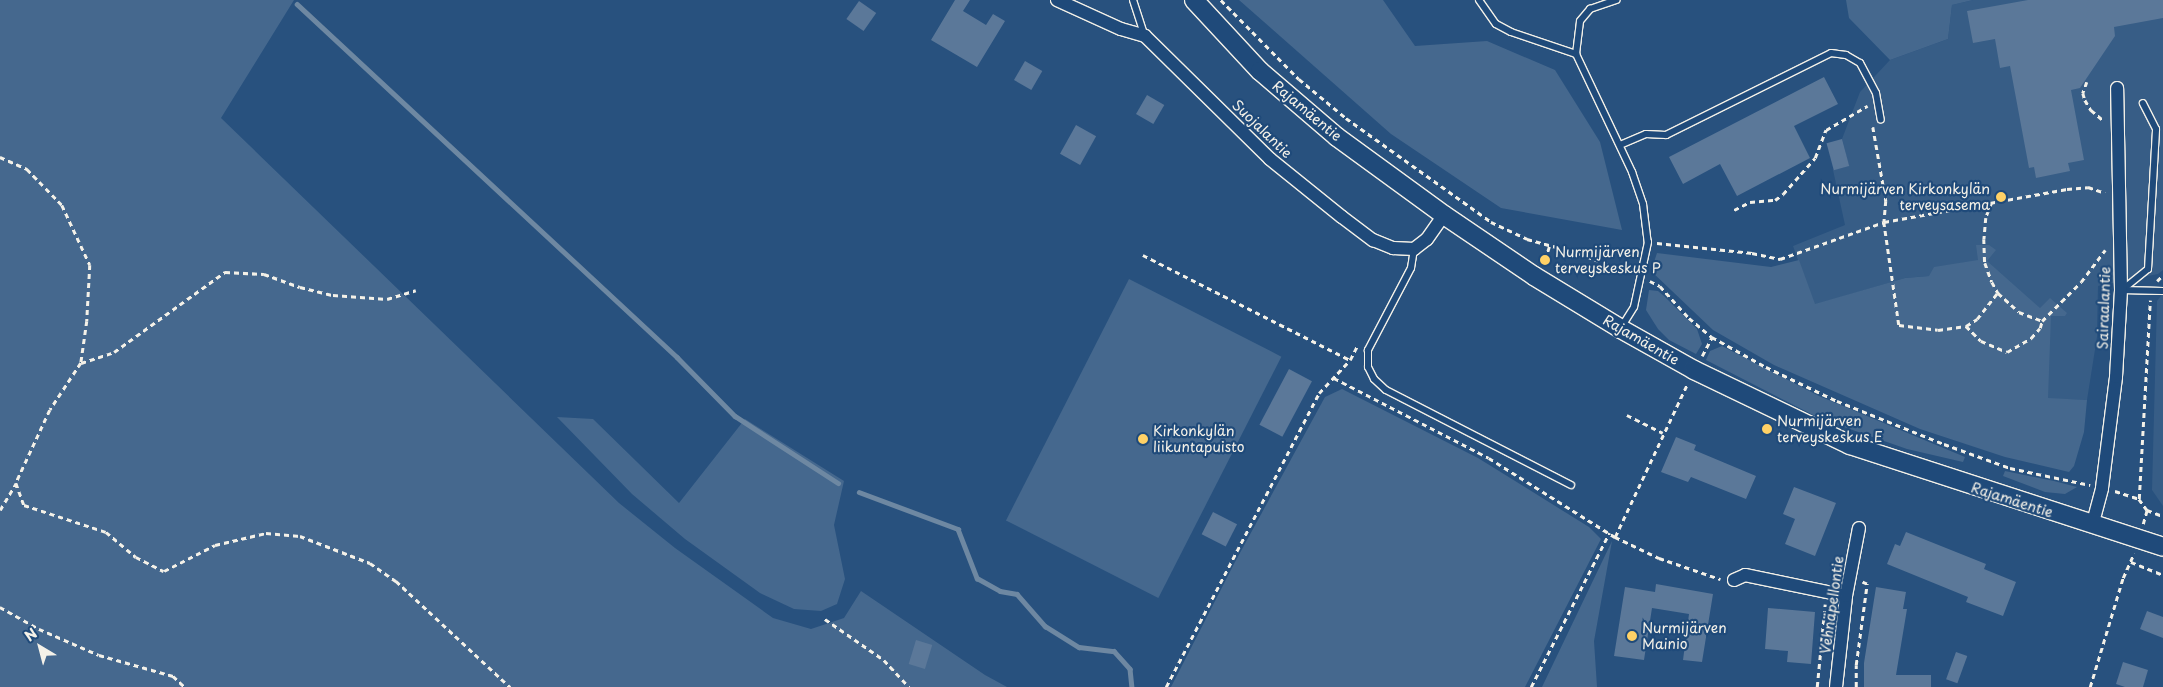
<!DOCTYPE html>
<meta charset="utf-8">
<style>
body{margin:0}
#map{position:relative;width:2163px;height:687px;overflow:hidden;background:#28517e;font-family:"Playpen Sans",sans-serif}
div>[style]{position:absolute}
.built>*{inset:0;background:#375d86}
.green>*{inset:0;background:#45688e;transform-origin:0 0}
.stream>*{height:4.5px;margin:-2.25px;padding:0 2.25px;transform-origin:2.25px;border-radius:2.25px;background:#6e88a2}
.building>*{inset:0;background:#5b7899;transform-origin:0 0}
.path>*{height:2.5px;margin-top:-1.25px;transform-origin:0;background:repeating-linear-gradient(90deg,#f4f1e8 0 5px,transparent 0 9px)}
.roads{filter:drop-shadow(1px 0 #f4f1e8) drop-shadow(-1px 0 #f4f1e8) drop-shadow(0 1px #f4f1e8) drop-shadow(0 -1px #f4f1e8)}
.service>*{height:6px;margin:-3px;padding:0 3px;transform-origin:3px;border-radius:3px;background:#1f4a7a}
.minor>*{height:12px;margin:-6px;padding:0 6px;transform-origin:6px;border-radius:6px;background:#1f4a7a}
.secondary>*{height:18px;margin:-9px;padding:0 9px;transform-origin:9px;border-radius:9px;background:#1f4a7a}
.dots>*{width:14px;height:14px;translate:-50% -50%;box-sizing:border-box;border:2px solid #1f4a7a;border-radius:50%}
span{translate:-50% -50%;white-space:nowrap;text-align:center;line-height:1.15;-webkit-text-stroke:4.5px #1f4a7a;paint-order:stroke}
.street-label{font-size:14px;color:#f4f1e8}
.poi-label{font-size:14px;color:#f4f1e8}
.right{translate:-100% -50%;text-align:right}
.left{translate:0 -50%;text-align:left}
.north{position:absolute;left:15px;top:622px;width:50px;height:50px;-webkit-text-stroke:4px #1f4a7a;paint-order:stroke;rotate:323deg;font-size:14px;font-weight:700;line-height:20px;text-align:center;color:#f4f1e8}
.north::after{content:'';display:block;margin:auto;width:18px;height:22px;background:#f4f1e8;clip-path:polygon(50% 0,100% 100%,50% 72%,0 100%)}
</style>
<div id="map">
<div class="built">
<div style="clip-path:polygon(1973px 0,2163px 0,2163px 270px,2158px 274px,2098px 286px,2097px 337px,2087px 400px,2044px 399px,1929px 276px,1905px 278px,1814px 305px,1793px 246px,1845px 225px,1833px 170px,1849px 166px,1842px 139px,1860px 92px,1890px 60px,1948px 39px,1952px 5px)"></div>
<div style="clip-path:polygon(2163px 293px,2163px 506px,2152px 490px,2157px 301px)"></div>
</div>
<div class="green">
<div style="clip-path:polygon(0 0,294px 0,221px 118px,619px 503px,675px 548px,773px 618px,811px 629px,844px 618px,861px 591px,985px 675px,1007px 687px,0 687px)"></div>
<div style="clip-path:polygon(1239px 0,1383px 0,1415px 46px,1487px 41px,1555px 70px,1600px 142px,1622px 230px,1501px 208px,1391px 134px)"></div>
<div style="clip-path:polygon(1846px 0,1973px 0,1952px 5px,1948px 39px,1890px 60px,1849px 18px)"></div>
<div style="clip-path:polygon(1976px 245px,1989px 245px,1996px 250px,1987px 261px,2040px 308px,2050px 298px,2067px 313px,2065px 316px,2051px 316px,2048px 398px,2087px 400px,2084px 432px,2074px 466px,2069px 472px,2005px 457px,1920px 429px,1774px 365px,1713px 330px,1651px 271px,1657px 253px,1771px 267px,1799px 260px,1815px 304px,1905px 278px,1929px 276px,1934px 267px,1978px 260px)"></div>
<div style="left:1129px;top:279px;width:171px;height:271px;rotate:27deg"></div>
<div style="clip-path:polygon(1649px 290px,1658px 291px,1664px 296px,1697px 329px,1702px 344px,1696px 354px,1669px 340px,1658px 329px,1646px 310px)"></div>
<div style="clip-path:polygon(1722px 346px,1819px 396px,1965px 457px,1963px 462px,1907px 449px,1821px 419px,1706px 360px,1710px 351px)"></div>
<div style="clip-path:polygon(1342px 389px,1478px 458px,1589px 527px,1601px 539px,1525px 687px,1171px 687px,1235px 562px,1325px 397px)"></div>
<div style="clip-path:polygon(557px 417px,593px 419px,679px 503px,745px 419px,844px 481px,834px 525px,845px 579px,837px 604px,821px 611px,794px 609px,760px 593px,685px 539px,632px 494px)"></div>
<div style="clip-path:polygon(2005px 471px,2054px 481px,2077px 487px,2065px 494px,2045px 492px,2003px 476px)"></div>
<div style="clip-path:polygon(1612px 541px,1594px 641px,1597px 687px,1542px 687px)"></div>
</div>
<div class="stream">
<div style="left:297px;top:4px;width:519px;rotate:42.89deg"></div>
<div style="left:677px;top:357px;width:83px;rotate:45.5deg"></div>
<div style="left:735px;top:416px;width:123px;rotate:33deg"></div>
<div style="left:859px;top:492px;width:106px;rotate:20.5deg"></div>
<div style="left:958px;top:529px;width:53px;rotate:68.8deg"></div>
<div style="left:977px;top:578px;width:26px;rotate:29deg"></div>
<div style="left:1000px;top:591px;width:17px;rotate:10deg"></div>
<div style="left:1017px;top:594px;width:43px;rotate:48.8deg"></div>
<div style="left:1045px;top:626px;width:40px;rotate:32deg"></div>
<div style="left:1079px;top:647px;width:35px;rotate:7deg"></div>
<div style="left:1114px;top:651px;width:24px;rotate:48deg"></div>
<div style="left:1130px;top:669px;width:18px;rotate:84deg"></div>
</div>
<div class="building">
<div style="clip-path:polygon(955px 0,970px 0,963px 11px,986px 25px,993px 14px,1005px 21px,977px 67px,931px 40px)"></div>
<div style="clip-path:polygon(2028px 0,2163px 0,2163px 18px,2114px 27px,2115px 36px,2080px 88px,2071px 90px,2084px 160px,2068px 163px,2070px 171px,2036px 178px,2034px 167px,2029px 168px,2010px 66px,2000px 68px,1995px 39px,1973px 43px,1967px 11px)"></div>
<div style="left:859px;top:1px;width:21px;height:22px;rotate:35deg"></div>
<div style="left:1025px;top:61px;width:20px;height:22px;rotate:30deg"></div>
<div style="clip-path:polygon(1824px 77px,1838px 104px,1794px 126px,1810px 158px,1737px 196px,1720px 164px,1683px 184px,1669px 157px)"></div>
<div style="left:1147px;top:95px;width:20px;height:22px;rotate:30deg"></div>
<div style="left:1076px;top:125px;width:23px;height:33px;rotate:29deg"></div>
<div style="left:1842px;top:139px;width:28px;height:16px;rotate:75deg"></div>
<div style="left:1289px;top:369px;width:26px;height:63px;rotate:28deg"></div>
<div style="clip-path:polygon(1676px 437px,1696px 445px,1694px 450px,1756px 476px,1746px 499px,1691px 477px,1688px 482px,1661px 472px)"></div>
<div style="clip-path:polygon(1794px 487px,1836px 503px,1815px 556px,1785px 544px,1795px 519px,1783px 514px)"></div>
<div style="left:1213px;top:512px;width:27px;height:25px;rotate:27deg"></div>
<div style="clip-path:polygon(1906px 532px,1986px 564px,1984px 569px,2016px 582px,2003px 616px,1966px 602px,1968px 597px,1887px 564px,1895px 544px,1900px 546px)"></div>
<div style="clip-path:polygon(1656px 584px,1713px 594px,1702px 662px,1683px 660px,1689px 614px,1652px 608px,1644px 660px,1614px 656px,1625px 587px,1655px 592px)"></div>
<div style="clip-path:polygon(1876px 587px,1906px 592px,1903px 609px,1907px 609px,1896px 675px,1931px 675px,1931px 687px,1864px 687px,1864px 663px)"></div>
<div style="clip-path:polygon(1768px 608px,1815px 612px,1811px 664px,1787px 662px,1788px 651px,1765px 649px)"></div>
<div style="clip-path:polygon(2147px 611px,2163px 617px,2163px 638px,2140px 629px)"></div>
<div style="left:916px;top:640px;width:17px;height:25px;rotate:17deg"></div>
<div style="left:1956px;top:652px;width:12px;height:29px;rotate:20deg"></div>
<div style="clip-path:polygon(2123px 662px,2148px 670px,2143px 687px,2125px 687px,2116px 684px)"></div>
</div>
<div class="path">
<div style="left:1221px;top:0;width:111px;rotate:45.4deg"></div>
<div style="left:1299px;top:79px;width:61px;rotate:39.7deg"></div>
<div style="left:1346px;top:118px;width:178px;rotate:35.6deg"></div>
<div style="left:1491px;top:222px;width:40px;rotate:25deg"></div>
<div style="left:1527px;top:239px;width:53px;rotate:15.4deg"></div>
<div style="left:1578px;top:253px;width:57px;rotate:20.7deg"></div>
<div style="left:2087px;top:82px;width:12px;rotate:110deg"></div>
<div style="left:2083px;top:93px;width:7px;rotate:74deg"></div>
<div style="left:2085px;top:100px;width:12px;rotate:59deg"></div>
<div style="left:2091px;top:110px;width:16px;rotate:40deg"></div>
<div style="left:1873px;top:127px;width:75px;rotate:80deg"></div>
<div style="left:1886px;top:201px;width:21px;rotate:95deg"></div>
<div style="left:1884px;top:222px;width:104px;rotate:81.7deg"></div>
<div style="left:1899px;top:325px;width:39px;rotate:7deg"></div>
<div style="left:1938px;top:330px;width:28px;rotate:-8deg"></div>
<div style="left:1966px;top:326px;width:21px;rotate:45deg"></div>
<div style="left:1981px;top:341px;width:28px;rotate:23deg"></div>
<div style="left:2007px;top:352px;width:28px;rotate:-30deg"></div>
<div style="left:2031px;top:338px;width:13px;rotate:-48deg"></div>
<div style="left:2040px;top:328px;width:7px;rotate:-74deg"></div>
<div style="left:2042px;top:321px;width:55px;rotate:-45deg"></div>
<div style="left:2081px;top:282px;width:40px;rotate:-53deg"></div>
<div style="left:0;top:157px;width:30px;rotate:24deg"></div>
<div style="left:27px;top:169px;width:50px;rotate:45.8deg"></div>
<div style="left:62px;top:205px;width:66px;rotate:65deg"></div>
<div style="left:90px;top:265px;width:56px;rotate:93.1deg"></div>
<div style="left:87px;top:321px;width:42px;rotate:98.1deg"></div>
<div style="left:81px;top:363px;width:56px;rotate:123.4deg"></div>
<div style="left:50px;top:410px;width:81px;rotate:115deg"></div>
<div style="left:16px;top:483px;width:23px;rotate:70deg"></div>
<div style="left:24px;top:505px;width:86px;rotate:18.2deg"></div>
<div style="left:106px;top:532px;width:39px;rotate:40deg"></div>
<div style="left:136px;top:557px;width:31px;rotate:27deg"></div>
<div style="left:164px;top:571px;width:57px;rotate:-27deg"></div>
<div style="left:215px;top:545px;width:52px;rotate:-13.2deg"></div>
<div style="left:266px;top:533px;width:34px;rotate:5deg"></div>
<div style="left:300px;top:536px;width:75px;rotate:21.1deg"></div>
<div style="left:370px;top:563px;width:32px;rotate:35deg"></div>
<div style="left:396px;top:581px;width:156px;rotate:42.9deg"></div>
<div style="left:1992px;top:202px;width:17px;rotate:111deg"></div>
<div style="left:1986px;top:218px;width:21px;rotate:95deg"></div>
<div style="left:1984px;top:239px;width:24px;rotate:88deg"></div>
<div style="left:1985px;top:263px;width:20px;rotate:70deg"></div>
<div style="left:1992px;top:282px;width:13px;rotate:61deg"></div>
<div style="left:1998px;top:293px;width:28px;rotate:42deg"></div>
<div style="left:2019px;top:312px;width:25px;rotate:21deg"></div>
<div style="left:1734px;top:210px;width:18px;rotate:-27deg"></div>
<div style="left:1750px;top:202px;width:25px;rotate:-5deg"></div>
<div style="left:1775px;top:200px;width:10px;rotate:-37deg"></div>
<div style="left:1783px;top:194px;width:48px;rotate:-48.4deg"></div>
<div style="left:1815px;top:158px;width:30px;rotate:-69deg"></div>
<div style="left:1826px;top:130px;width:48px;rotate:-30.3deg"></div>
<div style="left:1657px;top:243px;width:96px;rotate:6deg"></div>
<div style="left:1752px;top:253px;width:29px;rotate:12deg"></div>
<div style="left:1780px;top:259px;width:110px;rotate:-19.6deg"></div>
<div style="left:1884px;top:222px;width:186px;rotate:-10.2deg"></div>
<div style="left:2067px;top:189px;width:21px;rotate:-5deg"></div>
<div style="left:2088px;top:187px;width:18px;rotate:19deg"></div>
<div style="left:1143px;top:255px;width:232px;rotate:26.9deg"></div>
<div style="left:1545px;top:260px;width:14px;rotate:-73deg"></div>
<div style="left:1650px;top:281px;width:11px;rotate:27deg"></div>
<div style="left:1660px;top:286px;width:43px;rotate:47.8deg"></div>
<div style="left:1689px;top:318px;width:30px;rotate:40deg"></div>
<div style="left:1712px;top:337px;width:62px;rotate:29.1deg"></div>
<div style="left:1766px;top:367px;width:79px;rotate:25.6deg"></div>
<div style="left:1837px;top:401px;width:115px;rotate:21.9deg"></div>
<div style="left:1944px;top:444px;width:70px;rotate:20deg"></div>
<div style="left:2010px;top:468px;width:82px;rotate:12deg"></div>
<div style="left:2157px;top:281px;width:8px;rotate:-45deg"></div>
<div style="left:1966px;top:326px;width:13px;rotate:-32deg"></div>
<div style="left:1977px;top:319px;width:33px;rotate:-52deg"></div>
<div style="left:1702px;top:356px;width:21px;rotate:-62deg"></div>
<div style="left:81px;top:363px;width:35px;rotate:-18deg"></div>
<div style="left:114px;top:352px;width:137px;rotate:-35.8deg"></div>
<div style="left:225px;top:272px;width:39px;rotate:3deg"></div>
<div style="left:264px;top:274px;width:38px;rotate:20deg"></div>
<div style="left:300px;top:287px;width:34px;rotate:14deg"></div>
<div style="left:333px;top:295px;width:54px;rotate:4.2deg"></div>
<div style="left:387px;top:299px;width:30px;rotate:-17deg"></div>
<div style="left:1334px;top:378px;width:174px;rotate:27.3deg"></div>
<div style="left:1489px;top:458px;width:149px;rotate:32.1deg"></div>
<div style="left:1615px;top:537px;width:49px;rotate:25.5deg"></div>
<div style="left:1659px;top:558px;width:65px;rotate:19deg"></div>
<div style="left:1627px;top:415px;width:40px;rotate:26.6deg"></div>
<div style="left:2115px;top:491px;width:25px;rotate:18deg"></div>
<div style="left:2139px;top:499px;width:14px;rotate:54deg"></div>
<div style="left:2147px;top:510px;width:17px;rotate:21deg"></div>
<div style="left:2139px;top:499px;width:199px;rotate:-86.8deg"></div>
<div style="left:0;top:510px;width:31px;rotate:-59deg"></div>
<div style="left:2143px;top:524px;width:15px;rotate:-74deg"></div>
<div style="left:1615px;top:537px;width:168px;rotate:-64.7deg"></div>
<div style="left:2131px;top:562px;width:35px;rotate:22deg"></div>
<div style="left:0;top:607px;width:45px;rotate:29.4deg"></div>
<div style="left:39px;top:629px;width:65px;rotate:23.4deg"></div>
<div style="left:99px;top:655px;width:77px;rotate:15.8deg"></div>
<div style="left:173px;top:676px;width:16px;rotate:43deg"></div>
<div style="left:825px;top:619px;width:72px;rotate:34.8deg"></div>
<div style="left:884px;top:660px;width:37px;rotate:47deg"></div>
<div style="left:1166px;top:687px;width:331px;rotate:-62.5deg"></div>
<div style="left:1319px;top:393px;width:45px;rotate:-46.8deg"></div>
<div style="left:1350px;top:360px;width:16px;rotate:-63deg"></div>
<div style="left:1531px;top:687px;width:173px;rotate:-63.1deg"></div>
<div style="left:1817px;top:687px;width:83px;rotate:-84.5deg"></div>
<div style="left:1856px;top:687px;width:22px;rotate:-90deg"></div>
<div style="left:1856px;top:665px;width:82px;rotate:-82.3deg"></div>
<div style="left:1867px;top:584px;width:5px;rotate:-158deg"></div>
<div style="left:2090px;top:687px;width:114px;rotate:-73.2deg"></div>
<div style="left:2123px;top:578px;width:27px;rotate:-66deg"></div>
</div>
<div class="roads">
<div class="service">
<div style="left:1133px;top:0;width:38px;rotate:72deg"></div>
<div style="left:1479px;top:0;width:29px;rotate:55deg"></div>
<div style="left:1496px;top:24px;width:17px;rotate:28deg"></div>
<div style="left:1511px;top:32px;width:69px;rotate:18.7deg"></div>
<div style="left:1576px;top:54px;width:131px;rotate:64.6deg"></div>
<div style="left:1632px;top:172px;width:34px;rotate:71deg"></div>
<div style="left:1643px;top:204px;width:38px;rotate:83deg"></div>
<div style="left:1648px;top:242px;width:66px;rotate:102.2deg"></div>
<div style="left:1634px;top:307px;width:25px;rotate:122deg"></div>
<div style="left:1576px;top:54px;width:33px;rotate:-83deg"></div>
<div style="left:1580px;top:21px;width:16px;rotate:-50deg"></div>
<div style="left:1590px;top:9px;width:28px;rotate:-19deg"></div>
<div style="left:1620px;top:145px;width:28px;rotate:-23deg"></div>
<div style="left:1646px;top:134px;width:20px;rotate:3deg"></div>
<div style="left:1666px;top:135px;width:184px;rotate:-26.4deg"></div>
<div style="left:1831px;top:53px;width:15px;rotate:8deg"></div>
<div style="left:1846px;top:55px;width:16px;rotate:30deg"></div>
<div style="left:1860px;top:63px;width:34px;rotate:62deg"></div>
<div style="left:1876px;top:93px;width:27px;rotate:80deg"></div>
<div style="left:1414px;top:249px;width:19px;rotate:99deg"></div>
<div style="left:1411px;top:268px;width:93px;rotate:117.7deg"></div>
<div style="left:1368px;top:350px;width:17px;rotate:90deg"></div>
<div style="left:1368px;top:367px;width:13px;rotate:63deg"></div>
<div style="left:1374px;top:379px;width:16px;rotate:43deg"></div>
<div style="left:1386px;top:390px;width:208px;rotate:27.2deg"></div>
<div style="left:2121px;top:290px;width:42px;rotate:1.4deg"></div>
<div style="left:2122px;top:290px;width:33px;rotate:-39deg"></div>
<div style="left:2148px;top:269px;width:140px;rotate:-86.7deg"></div>
<div style="left:2156px;top:129px;width:29px;rotate:-117deg"></div>
</div>
<div class="minor">
<div style="left:1057px;top:0;width:70px;rotate:24.4deg"></div>
<div style="left:1121px;top:29px;width:25px;rotate:16deg"></div>
<div style="left:1145px;top:36px;width:175px;rotate:44.5deg"></div>
<div style="left:1270px;top:159px;width:92px;rotate:38.9deg"></div>
<div style="left:1342px;top:217px;width:39px;rotate:37deg"></div>
<div style="left:1373px;top:240px;width:22px;rotate:22deg"></div>
<div style="left:1393px;top:248px;width:21px;rotate:3deg"></div>
<div style="left:1414px;top:249px;width:16px;rotate:-38deg"></div>
<div style="left:1427px;top:239px;width:29px;rotate:-55deg"></div>
<div style="left:2092px;top:526px;width:39px;rotate:-75deg"></div>
<div style="left:2102px;top:488px;width:112px;rotate:-82.8deg"></div>
<div style="left:2116px;top:377px;width:87px;rotate:-86.7deg"></div>
<div style="left:2121px;top:290px;width:202px;rotate:-91.1deg"></div>
<div style="left:1734px;top:580px;width:12px;rotate:-24deg"></div>
<div style="left:1745px;top:575px;width:103px;rotate:11.7deg"></div>
<div style="left:1836px;top:687px;width:92px;rotate:-83.7deg"></div>
<div style="left:1846px;top:596px;width:69px;rotate:-79.2deg"></div>
</div>
<div class="secondary">
<div style="left:1194px;top:0;width:97px;rotate:47.1deg"></div>
<div style="left:1260px;top:71px;width:101px;rotate:40.6deg"></div>
<div style="left:1337px;top:137px;width:132px;rotate:36.1deg"></div>
<div style="left:1444px;top:215px;width:109px;rotate:34.1deg"></div>
<div style="left:1534px;top:276px;width:102px;rotate:31.3deg"></div>
<div style="left:1621px;top:329px;width:84px;rotate:29.3deg"></div>
<div style="left:1694px;top:370px;width:173px;rotate:25.7deg"></div>
<div style="left:1850px;top:445px;width:329px;rotate:18deg"></div>
</div>
</div>
<div class="dots">
<div style="left:2001px;top:197px;background:#ffd166"></div>
<div style="left:1545px;top:260px;background:#ffd166"></div>
<div style="left:1767px;top:429px;background:#ffd166"></div>
<div style="left:1143px;top:439px;background:#ffd166"></div>
<div style="left:1632px;top:636px;background:#ffd166"></div>
</div>
<div class="street-label">
<span style="left:1307px;top:111px;rotate:40deg">Rajamäentie</span>
<span style="left:1262px;top:129px;rotate:44deg">Suojalantie</span>
<span style="left:2104px;top:308px;rotate:-88deg">Sairaalantie</span>
<span style="left:1641px;top:340px;rotate:30deg">Rajamäentie</span>
<span style="left:2012px;top:500px;rotate:18deg">Rajamäentie</span>
<span style="left:1832px;top:605px;rotate:-82deg">Vehnäpellontie</span>
</div>
<div class="poi-label">
<span class="right" style="left:1990px;top:197px">Nurmijärven Kirkonkylän<br>terveysasema</span>
<span class="left" style="left:1555px;top:260px">Nurmijärven<br>terveyskeskus P</span>
<span class="left" style="left:1777px;top:429px">Nurmijärven<br>terveyskeskus E</span>
<span class="left" style="left:1153px;top:439px">Kirkonkylän<br>liikuntapuisto</span>
<span class="left" style="left:1642px;top:636px">Nurmijärven<br>Mainio</span>
</div>
<div class="north">N</div>
</div>
